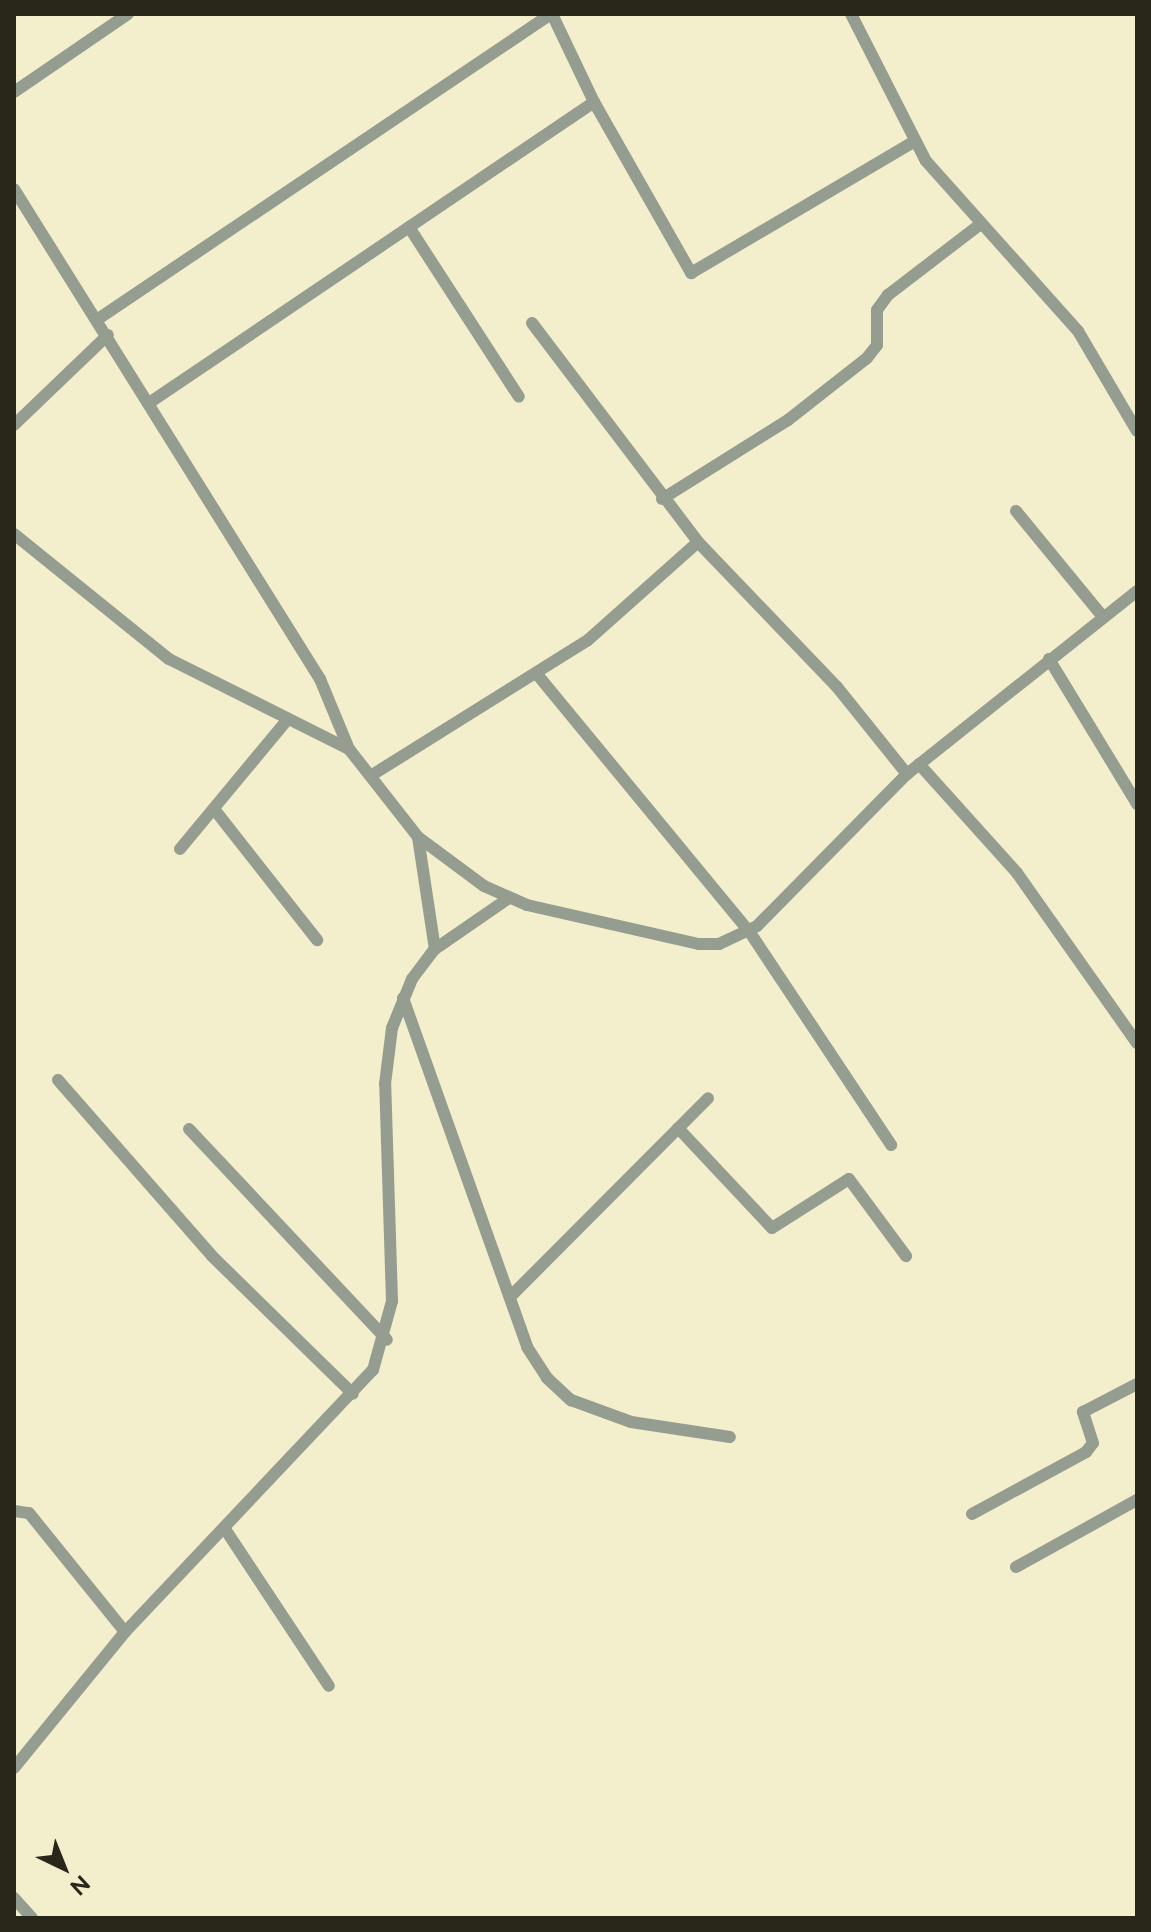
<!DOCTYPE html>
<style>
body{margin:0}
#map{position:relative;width:1151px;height:1932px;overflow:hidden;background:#f3efcd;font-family:Raleway,sans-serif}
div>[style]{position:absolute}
.minor>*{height:12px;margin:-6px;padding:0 6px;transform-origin:6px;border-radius:6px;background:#949d90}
span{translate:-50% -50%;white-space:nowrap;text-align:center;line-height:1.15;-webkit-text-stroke:6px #f3efcd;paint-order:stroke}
.frame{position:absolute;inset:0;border:16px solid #29271a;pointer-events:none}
.north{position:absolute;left:24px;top:1828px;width:80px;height:80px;-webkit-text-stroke:6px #f3efcd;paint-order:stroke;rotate:137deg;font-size:22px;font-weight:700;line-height:32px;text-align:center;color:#29271a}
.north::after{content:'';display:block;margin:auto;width:28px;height:36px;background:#29271a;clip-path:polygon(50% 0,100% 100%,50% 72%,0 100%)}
</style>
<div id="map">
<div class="minor">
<div style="left:851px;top:14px;width:165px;rotate:63deg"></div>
<div style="left:926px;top:161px;width:228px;rotate:48.2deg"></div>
<div style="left:1078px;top:331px;width:116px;rotate:59.5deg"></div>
<div style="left:14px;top:92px;width:138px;rotate:-34.4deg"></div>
<div style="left:594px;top:102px;width:197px;rotate:60.4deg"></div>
<div style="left:691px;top:273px;width:260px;rotate:-30.5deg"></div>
<div style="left:14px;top:189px;width:578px;rotate:58.02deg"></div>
<div style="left:320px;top:679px;width:76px;rotate:67.5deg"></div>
<div style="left:409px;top:227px;width:202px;rotate:57.1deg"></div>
<div style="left:98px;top:319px;width:546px;rotate:-33.95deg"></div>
<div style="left:532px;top:323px;width:275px;rotate:52.8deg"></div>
<div style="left:698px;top:542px;width:201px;rotate:46.2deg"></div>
<div style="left:837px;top:687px;width:112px;rotate:51.2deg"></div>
<div style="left:149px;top:403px;width:537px;rotate:-34.07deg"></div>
<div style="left:594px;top:102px;width:98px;rotate:-115.5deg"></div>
<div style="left:14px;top:425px;width:130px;rotate:-43.8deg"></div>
<div style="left:662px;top:499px;width:149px;rotate:-32.1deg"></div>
<div style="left:788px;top:420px;width:100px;rotate:-38.1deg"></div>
<div style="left:867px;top:358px;width:16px;rotate:-52deg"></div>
<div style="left:877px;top:345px;width:35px;rotate:-90deg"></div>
<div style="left:877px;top:310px;width:19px;rotate:-54deg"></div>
<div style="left:888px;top:295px;width:113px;rotate:-37.5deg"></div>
<div style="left:1016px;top:511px;width:137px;rotate:50.6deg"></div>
<div style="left:14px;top:534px;width:199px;rotate:38.9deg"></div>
<div style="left:169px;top:659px;width:201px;rotate:26.6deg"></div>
<div style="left:349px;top:749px;width:112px;rotate:51.9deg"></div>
<div style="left:418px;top:837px;width:82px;rotate:36.6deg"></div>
<div style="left:484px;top:886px;width:47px;rotate:23.8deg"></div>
<div style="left:527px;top:905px;width:176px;rotate:12.8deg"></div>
<div style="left:699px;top:944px;width:20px"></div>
<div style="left:719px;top:944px;width:42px;rotate:-25.3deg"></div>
<div style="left:757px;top:926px;width:214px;rotate:-45.4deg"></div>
<div style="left:907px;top:774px;width:294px;rotate:-38.5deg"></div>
<div style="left:1049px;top:659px;width:170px;rotate:58.7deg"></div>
<div style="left:536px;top:673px;width:335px;rotate:50.5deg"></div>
<div style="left:749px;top:931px;width:257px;rotate:56.4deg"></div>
<div style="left:919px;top:764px;width:147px;rotate:48deg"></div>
<div style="left:1017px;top:873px;width:208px;rotate:54.8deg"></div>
<div style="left:372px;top:775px;width:255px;rotate:-32deg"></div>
<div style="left:588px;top:640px;width:147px;rotate:-41.7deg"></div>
<div style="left:214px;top:809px;width:167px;rotate:51.8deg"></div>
<div style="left:418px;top:837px;width:113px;rotate:81.4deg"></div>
<div style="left:180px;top:849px;width:168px;rotate:-50.3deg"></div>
<div style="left:403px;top:998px;width:370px;rotate:70.4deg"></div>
<div style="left:527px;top:1347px;width:37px;rotate:57deg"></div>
<div style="left:547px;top:1378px;width:33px;rotate:43deg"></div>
<div style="left:571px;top:1400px;width:64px;rotate:20.1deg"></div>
<div style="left:631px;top:1422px;width:100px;rotate:8.6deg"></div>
<div style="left:58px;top:1080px;width:234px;rotate:48.8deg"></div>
<div style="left:212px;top:1256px;width:197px;rotate:44.4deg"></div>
<div style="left:678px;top:1128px;width:137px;rotate:46.8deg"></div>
<div style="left:772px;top:1228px;width:91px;rotate:-32.5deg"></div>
<div style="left:849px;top:1179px;width:96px;rotate:53.5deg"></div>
<div style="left:189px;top:1129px;width:289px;rotate:46.8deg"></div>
<div style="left:511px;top:1296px;width:279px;rotate:-45.1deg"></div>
<div style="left:14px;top:1511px;width:15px;rotate:8deg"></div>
<div style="left:29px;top:1513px;width:153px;rotate:51.1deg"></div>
<div style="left:972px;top:1514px;width:130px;rotate:-28.5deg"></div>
<div style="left:1086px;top:1452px;width:11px;rotate:-52deg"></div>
<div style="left:1093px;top:1443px;width:33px;rotate:-108deg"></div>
<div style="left:1083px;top:1412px;width:61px;rotate:-27.4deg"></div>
<div style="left:225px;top:1529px;width:188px;rotate:56.5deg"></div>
<div style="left:1016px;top:1567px;width:138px;rotate:-29deg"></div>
<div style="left:14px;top:1768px;width:176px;rotate:-50.8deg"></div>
<div style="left:125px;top:1632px;width:361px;rotate:-46.6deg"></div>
<div style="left:373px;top:1370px;width:72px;rotate:-74.6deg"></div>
<div style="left:392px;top:1301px;width:217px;rotate:-91.8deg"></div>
<div style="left:385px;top:1084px;width:56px;rotate:-82.9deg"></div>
<div style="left:392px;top:1028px;width:53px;rotate:-67.8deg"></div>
<div style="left:412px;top:979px;width:38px;rotate:-53deg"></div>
<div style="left:435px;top:949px;width:90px;rotate:-34.6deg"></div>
<div style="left:14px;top:1898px;width:27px;rotate:48deg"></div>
</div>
<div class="frame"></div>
<div class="north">N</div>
</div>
